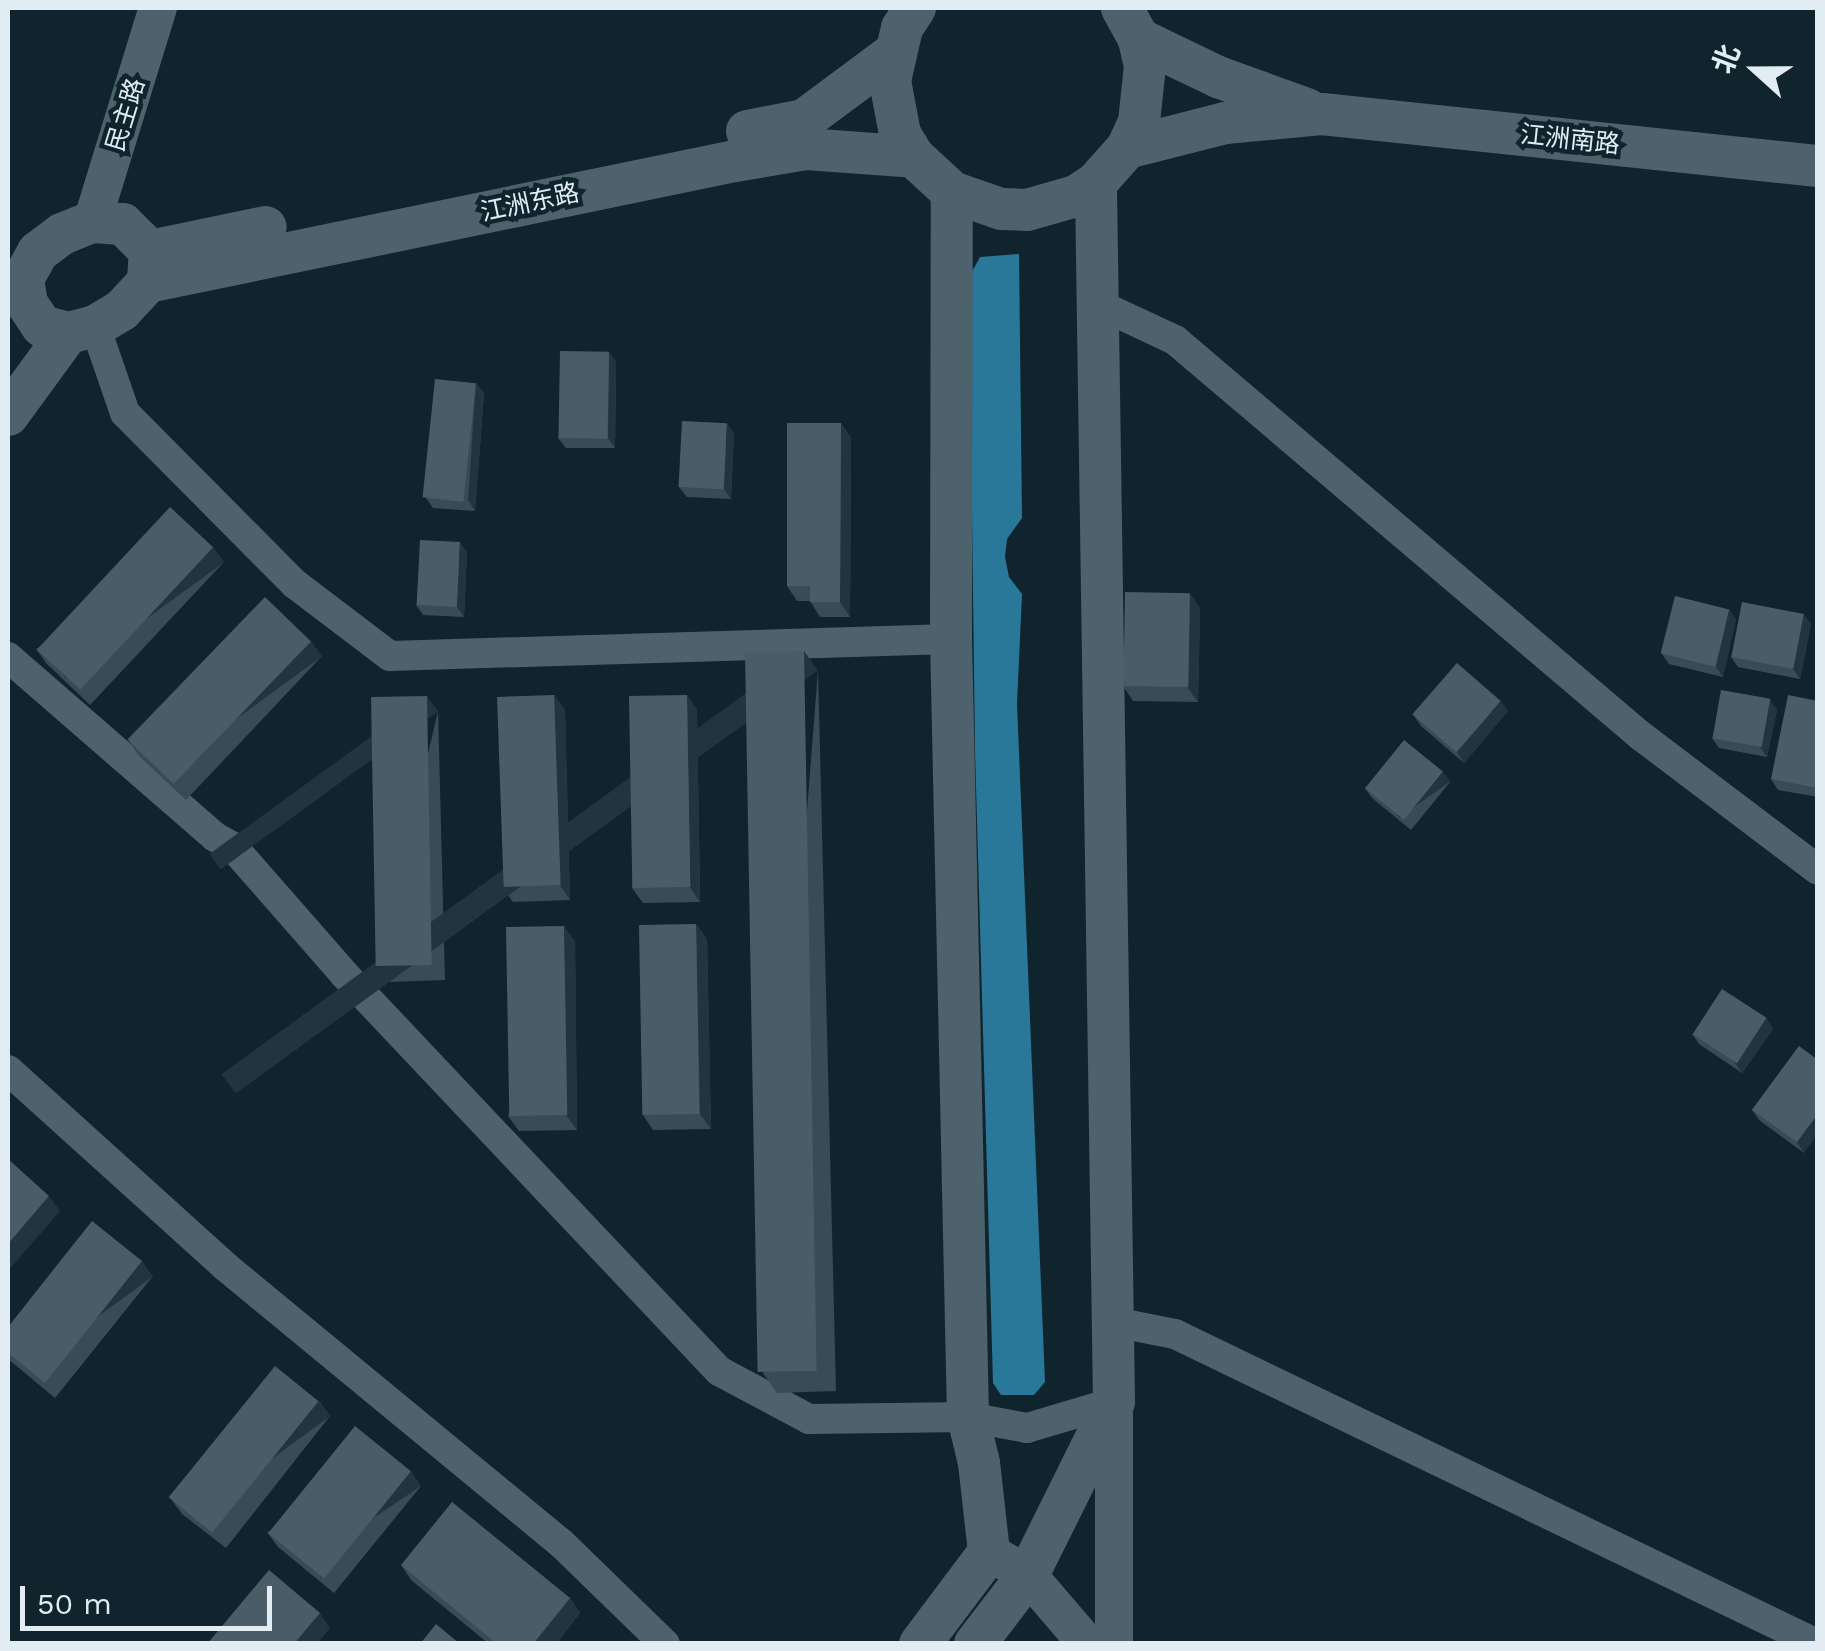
<!DOCTYPE html>
<meta charset="utf-8">
<style>
body{margin:0}
#map{position:relative;width:1825px;height:1651px;overflow:hidden;background:#10242e;font-family:"Work Sans","Noto Sans SC",sans-serif}
div>[style]{position:absolute}
.water>*{inset:0;background:#297899}
.minor>*{height:30px;margin:-15px;padding:0 15px;transform-origin:15px;border-radius:15px;background:#4d626d}
.tertiary>*{height:38px;margin:-19px;padding:0 19px;transform-origin:19px;border-radius:19px;background:#4d626d}
.secondary>*{height:42px;margin:-21px;padding:0 21px;transform-origin:21px;border-radius:21px;background:#4d626d}
.wall>*{inset:0;background:#384c56}
.shaded-wall>*{inset:0;background:#20353f;transform-origin:0 0}
.building>*{inset:0;background:#4a5d67;transform-origin:0 0}
span{translate:-50% -50%;white-space:nowrap;text-align:center;line-height:1.15;-webkit-text-stroke:9px #10242e;paint-order:stroke}
.street-label{font-size:25px;color:#e1edf3}
.frame{position:absolute;inset:0;border:10px solid #e1edf3;pointer-events:none}
.north{position:absolute;left:1705px;top:20px;width:100px;height:100px;-webkit-text-stroke:8px #10242e;paint-order:stroke;rotate:291deg;font-size:28px;font-weight:700;line-height:40px;text-align:center;color:#e1edf3}
.north::after{content:'';display:block;margin:auto;width:35px;height:45px;background:#e1edf3;clip-path:polygon(50% 0,100% 100%,50% 72%,0 100%)}
.scale{position:absolute;left:20px;top:1586px;width:252px;height:45px;box-sizing:border-box;border:5px solid #e1edf3;border-top:0;padding-left:12px;font-size:30px;line-height:35px;white-space:nowrap;color:#e1edf3;-webkit-text-stroke:8px #10242e;paint-order:stroke}
</style>
<div id="map">
<div class="water">
<div style="clip-path:polygon(1019px 254px,1022px 518px,1007px 539px,1005px 557px,1009px 577px,1022px 594px,1017px 704px,1045px 1382px,1034px 1395px,1001px 1395px,993px 1383px,975px 751px,969px 277px,980px 257px)"></div>
</div>
<div class="minor">
<div style="left:1100px;top:305px;width:83px;rotate:25deg"></div>
<div style="left:1175px;top:340px;width:612px;rotate:40.36deg"></div>
<div style="left:1641px;top:736px;width:222px;rotate:37.1deg"></div>
<div style="left:95px;top:326px;width:92px;rotate:71deg"></div>
<div style="left:125px;top:413px;width:241px;rotate:45.2deg"></div>
<div style="left:295px;top:584px;width:119px;rotate:37.2deg"></div>
<div style="left:390px;top:656px;width:561px;rotate:-1.74deg"></div>
<div style="left:8px;top:657px;width:274px;rotate:41deg"></div>
<div style="left:215px;top:837px;width:21px;rotate:29deg"></div>
<div style="left:233px;top:847px;width:169px;rotate:48.8deg"></div>
<div style="left:344px;top:974px;width:546px;rotate:46.63deg"></div>
<div style="left:719px;top:1371px;width:102px;rotate:28.1deg"></div>
<div style="left:809px;top:1419px;width:159px;rotate:-0.7deg"></div>
<div style="left:968px;top:1417px;width:60px;rotate:10.6deg"></div>
<div style="left:1027px;top:1428px;width:91px;rotate:-16.6deg"></div>
<div style="left:8px;top:1070px;width:294px;rotate:42.1deg"></div>
<div style="left:226px;top:1267px;width:434px;rotate:39.5deg"></div>
<div style="left:561px;top:1543px;width:145px;rotate:44.2deg"></div>
<div style="left:1114px;top:1322px;width:62px;rotate:11.1deg"></div>
<div style="left:1175px;top:1334px;width:713px;rotate:25.77deg"></div>
</div>
<div class="tertiary">
<div style="left:92px;top:222px;width:224px;rotate:-72.9deg"></div>
<div style="left:1114px;top:1402px;width:242px;rotate:90deg"></div>
<div style="left:989px;top:1552px;width:45px;rotate:30.5deg"></div>
<div style="left:1028px;top:1575px;width:91px;rotate:49.5deg"></div>
</div>
<div class="secondary">
<div style="left:915px;top:8px;width:24px;rotate:123deg"></div>
<div style="left:902px;top:28px;width:54px;rotate:102.8deg"></div>
<div style="left:890px;top:81px;width:54px;rotate:79.3deg"></div>
<div style="left:900px;top:134px;width:27px;rotate:59deg"></div>
<div style="left:914px;top:157px;width:52px;rotate:42.6deg"></div>
<div style="left:952px;top:192px;width:52px;rotate:19.1deg"></div>
<div style="left:1001px;top:209px;width:26px;rotate:2deg"></div>
<div style="left:1027px;top:210px;width:51px;rotate:-15.9deg"></div>
<div style="left:1076px;top:196px;width:24px;rotate:-33deg"></div>
<div style="left:1096px;top:183px;width:47px;rotate:-48.5deg"></div>
<div style="left:1127px;top:148px;width:29px;rotate:-65deg"></div>
<div style="left:1139px;top:122px;width:56px;rotate:-83.9deg"></div>
<div style="left:1145px;top:66px;width:28px;rotate:-103deg"></div>
<div style="left:1139px;top:39px;width:35px;rotate:-119deg"></div>
<div style="left:1139px;top:39px;width:88px;rotate:25.7deg"></div>
<div style="left:1218px;top:77px;width:95px;rotate:19.8deg"></div>
<div style="left:747px;top:131px;width:58px;rotate:-10.9deg"></div>
<div style="left:804px;top:120px;width:111px;rotate:-36.6deg"></div>
<div style="left:1127px;top:148px;width:101px;rotate:-14.3deg"></div>
<div style="left:1225px;top:123px;width:97px;rotate:-5.3deg"></div>
<div style="left:1322px;top:114px;width:499px;rotate:6deg"></div>
<div style="left:92px;top:222px;width:31px;rotate:4deg"></div>
<div style="left:123px;top:224px;width:38px;rotate:45deg"></div>
<div style="left:150px;top:251px;width:31px;rotate:94deg"></div>
<div style="left:148px;top:282px;width:38px;rotate:133deg"></div>
<div style="left:122px;top:310px;width:31px;rotate:149deg"></div>
<div style="left:95px;top:326px;width:28px;rotate:165deg"></div>
<div style="left:68px;top:333px;width:27px;rotate:-165deg"></div>
<div style="left:42px;top:326px;width:27px;rotate:-124deg"></div>
<div style="left:27px;top:304px;width:25px;rotate:-99deg"></div>
<div style="left:23px;top:279px;width:31px;rotate:-61deg"></div>
<div style="left:38px;top:252px;width:30px;rotate:-37deg"></div>
<div style="left:62px;top:234px;width:32px;rotate:-22deg"></div>
<div style="left:150px;top:251px;width:118px;rotate:-11.7deg"></div>
<div style="left:148px;top:282px;width:599px;rotate:-11.65deg"></div>
<div style="left:735px;top:161px;width:72px;rotate:-9.6deg"></div>
<div style="left:806px;top:149px;width:108px;rotate:4.2deg"></div>
<div style="left:8px;top:415px;width:102px;rotate:-53.8deg"></div>
<div style="left:920px;top:1644px;width:115px;rotate:-53.1deg"></div>
<div style="left:989px;top:1552px;width:90px;rotate:-96.4deg"></div>
<div style="left:979px;top:1463px;width:47px;rotate:-103.4deg"></div>
<div style="left:968px;top:1417px;width:778px;rotate:-91.25deg"></div>
<div style="left:951px;top:639px;width:447px;rotate:-89.9deg"></div>
<div style="left:975px;top:1644px;width:87px;rotate:-52.5deg"></div>
<div style="left:1028px;top:1575px;width:193px;rotate:-63.6deg"></div>
<div style="left:1114px;top:1402px;width:1219px;rotate:-90.85deg"></div>
</div>
<div class="wall">
<div style="clip-path:polygon(609px 352px,616px 362px,615px 448px,566px 448px,558px 438px)"></div>
<div style="clip-path:polygon(476px 383px,484px 393px,475px 511px,433px 508px,426px 498px)"></div>
<div style="clip-path:polygon(841px 423px,851px 438px,850px 617px,820px 617px,810px 601px,797px 601px,787px 586px)"></div>
<div style="clip-path:polygon(734px 433px,731px 499px,687px 497px,679px 487px)"></div>
<div style="clip-path:polygon(467px 552px,464px 617px,423px 615px,416px 605px)"></div>
<div style="clip-path:polygon(224px 562px,90px 705px,47px 664px,36px 649px)"></div>
<div style="clip-path:polygon(1200px 608px,1198px 702px,1133px 701px,1123px 686px)"></div>
<div style="clip-path:polygon(1736px 619px,1723px 677px,1669px 664px,1662px 654px)"></div>
<div style="clip-path:polygon(1811px 624px,1800px 679px,1738px 667px,1731px 657px)"></div>
<div style="clip-path:polygon(322px 656px,186px 800px,139px 756px,129px 741px)"></div>
<div style="clip-path:polygon(818px 670px,836px 1391px,777px 1393px,763px 1373px)"></div>
<div style="clip-path:polygon(554px 695px,565px 710px,570px 900px,513px 902px,502px 887px)"></div>
<div style="clip-path:polygon(687px 695px,697px 710px,700px 902px,643px 903px,632px 888px)"></div>
<div style="clip-path:polygon(1818px 701px,1818px 797px,1778px 790px,1771px 779px)"></div>
<div style="clip-path:polygon(1777px 710px,1767px 757px,1719px 748px,1712px 738px)"></div>
<div style="clip-path:polygon(438px 711px,445px 980px,389px 982px,378px 967px)"></div>
<div style="clip-path:polygon(1508px 711px,1464px 763px,1421px 726px,1414px 716px)"></div>
<div style="clip-path:polygon(1443px 772px,1450px 782px,1411px 830px,1372px 798px,1365px 788px)"></div>
<div style="clip-path:polygon(696px 924px,707px 939px,711px 1129px,653px 1130px,643px 1115px)"></div>
<div style="clip-path:polygon(575px 941px,577px 1130px,519px 1131px,508px 1116px)"></div>
<div style="clip-path:polygon(1766px 1018px,1773px 1029px,1742px 1073px,1699px 1044px,1692px 1034px)"></div>
<div style="clip-path:polygon(1799px 1046px,1804px 1153px,1759px 1120px,1752px 1110px)"></div>
<div style="clip-path:polygon(153px 1276px,55px 1398px,8px 1359px,8px 1327px)"></div>
<div style="clip-path:polygon(319px 1401px,330px 1416px,226px 1548px,182px 1514px,171px 1499px)"></div>
<div style="clip-path:polygon(421px 1486px,334px 1593px,278px 1547px,267px 1532px)"></div>
<div style="clip-path:polygon(401px 1565px,570px 1598px,580px 1613px,556px 1644px,489px 1644px,411px 1580px)"></div>
</div>
<div class="shaded-wall">
<div style="clip-path:polygon(609px 352px,616px 362px,615px 448px,608px 438px)"></div>
<div style="clip-path:polygon(476px 383px,484px 393px,475px 511px,468px 500px)"></div>
<div style="clip-path:polygon(727px 423px,734px 433px,731px 499px,724px 489px)"></div>
<div style="clip-path:polygon(841px 423px,851px 438px,850px 617px,840px 602px)"></div>
<div style="clip-path:polygon(460px 542px,467px 552px,464px 617px,457px 607px)"></div>
<div style="left:213px;top:547px;width:19px;height:196px;rotate:54deg"></div>
<div style="clip-path:polygon(1190px 593px,1200px 608px,1198px 702px,1187px 687px)"></div>
<div style="clip-path:polygon(1729px 609px,1736px 619px,1723px 677px,1716px 667px)"></div>
<div style="clip-path:polygon(1804px 614px,1811px 624px,1800px 679px,1793px 669px)"></div>
<div style="left:311px;top:641px;width:19px;height:198px;rotate:54deg"></div>
<div style="left:804px;top:651px;width:24px;height:720px;rotate:54deg"></div>
<div style="clip-path:polygon(554px 695px,565px 710px,570px 900px,560px 885px)"></div>
<div style="clip-path:polygon(687px 695px,697px 710px,700px 902px,690px 887px)"></div>
<div style="left:427px;top:696px;width:19px;height:269px;rotate:54deg"></div>
<div style="clip-path:polygon(1770px 699px,1777px 710px,1767px 757px,1760px 747px)"></div>
<div style="clip-path:polygon(1501px 701px,1508px 711px,1464px 763px,1457px 752px)"></div>
<div style="left:1443px;top:772px;width:12px;height:62px;rotate:55deg"></div>
<div style="clip-path:polygon(696px 924px,707px 939px,711px 1129px,700px 1114px)"></div>
<div style="clip-path:polygon(564px 926px,575px 941px,577px 1130px,566px 1115px)"></div>
<div style="clip-path:polygon(1766px 1018px,1773px 1029px,1742px 1073px,1735px 1063px)"></div>
<div style="clip-path:polygon(1818px 1114px,1818px 1134px,1804px 1153px,1797px 1142px)"></div>
<div style="clip-path:polygon(49px 1196px,60px 1211px,8px 1271px,8px 1244px)"></div>
<div style="left:142px;top:1261px;width:19px;height:156px;rotate:54deg"></div>
<div style="left:319px;top:1401px;width:19px;height:169px;rotate:54deg"></div>
<div style="left:411px;top:1471px;width:18px;height:139px;rotate:56deg"></div>
<div style="clip-path:polygon(570px 1598px,580px 1613px,556px 1644px,533px 1644px)"></div>
<div style="clip-path:polygon(320px 1613px,330px 1628px,317px 1644px,294px 1644px)"></div>
</div>
<div class="building">
<div style="left:560px;top:351px;width:49px;height:87px;rotate:1deg"></div>
<div style="left:435px;top:379px;width:41px;height:119px;rotate:6deg"></div>
<div style="left:682px;top:421px;width:45px;height:66px;rotate:3deg"></div>
<div style="clip-path:polygon(787px 423px,841px 423px,840px 602px,810px 602px,810px 586px,787px 586px)"></div>
<div style="left:170px;top:507px;width:59px;height:195px;rotate:43deg"></div>
<div style="left:420px;top:540px;width:40px;height:65px;rotate:3deg"></div>
<div style="left:1125px;top:592px;width:65px;height:94px;rotate:1deg"></div>
<div style="left:1675px;top:596px;width:56px;height:59px;rotate:14deg"></div>
<div style="left:265px;top:597px;width:64px;height:198px;rotate:44deg"></div>
<div style="left:1742px;top:602px;width:63px;height:56px;rotate:11deg"></div>
<div style="left:804px;top:651px;width:720px;height:59px;rotate:89deg"></div>
<div style="left:1457px;top:663px;width:58px;height:68px;rotate:41deg"></div>
<div style="left:1721px;top:690px;width:50px;height:49px;rotate:10deg"></div>
<div style="left:554px;top:695px;width:190px;height:57px;rotate:88deg"></div>
<div style="left:687px;top:695px;width:192px;height:58px;rotate:89deg"></div>
<div style="clip-path:polygon(1788px 695px,1818px 701px,1818px 788px,1771px 779px)"></div>
<div style="left:427px;top:696px;width:269px;height:56px;rotate:89deg"></div>
<div style="left:1404px;top:740px;width:50px;height:62px;rotate:39deg"></div>
<div style="left:696px;top:924px;width:190px;height:57px;rotate:89deg"></div>
<div style="left:564px;top:926px;width:189px;height:58px;rotate:89deg"></div>
<div style="left:1722px;top:989px;width:53px;height:54px;rotate:33deg"></div>
<div style="clip-path:polygon(1799px 1046px,1818px 1060px,1818px 1114px,1797px 1142px,1752px 1110px)"></div>
<div style="clip-path:polygon(8px 1159px,49px 1196px,8px 1244px)"></div>
<div style="clip-path:polygon(92px 1221px,142px 1261px,45px 1383px,8px 1353px,8px 1327px)"></div>
<div style="left:275px;top:1366px;width:56px;height:169px;rotate:39deg"></div>
<div style="left:355px;top:1426px;width:72px;height:138px;rotate:39deg"></div>
<div style="clip-path:polygon(452px 1502px,570px 1598px,533px 1644px,497px 1644px,401px 1565px)"></div>
<div style="clip-path:polygon(269px 1570px,320px 1613px,294px 1644px,207px 1644px)"></div>
<div style="clip-path:polygon(436px 1624px,460px 1644px,420px 1644px)"></div>
</div>
<div class="street-label">
<span style="left:126px;top:115px;rotate:-73deg">民主路</span>
<span style="left:1570px;top:140px;rotate:6deg">江洲南路</span>
<span style="left:530px;top:203px;rotate:-12deg">江洲东路</span>
</div>
<div class="frame"></div>
<div class="north">北</div>
<div class="scale">50 m</div>
</div>
